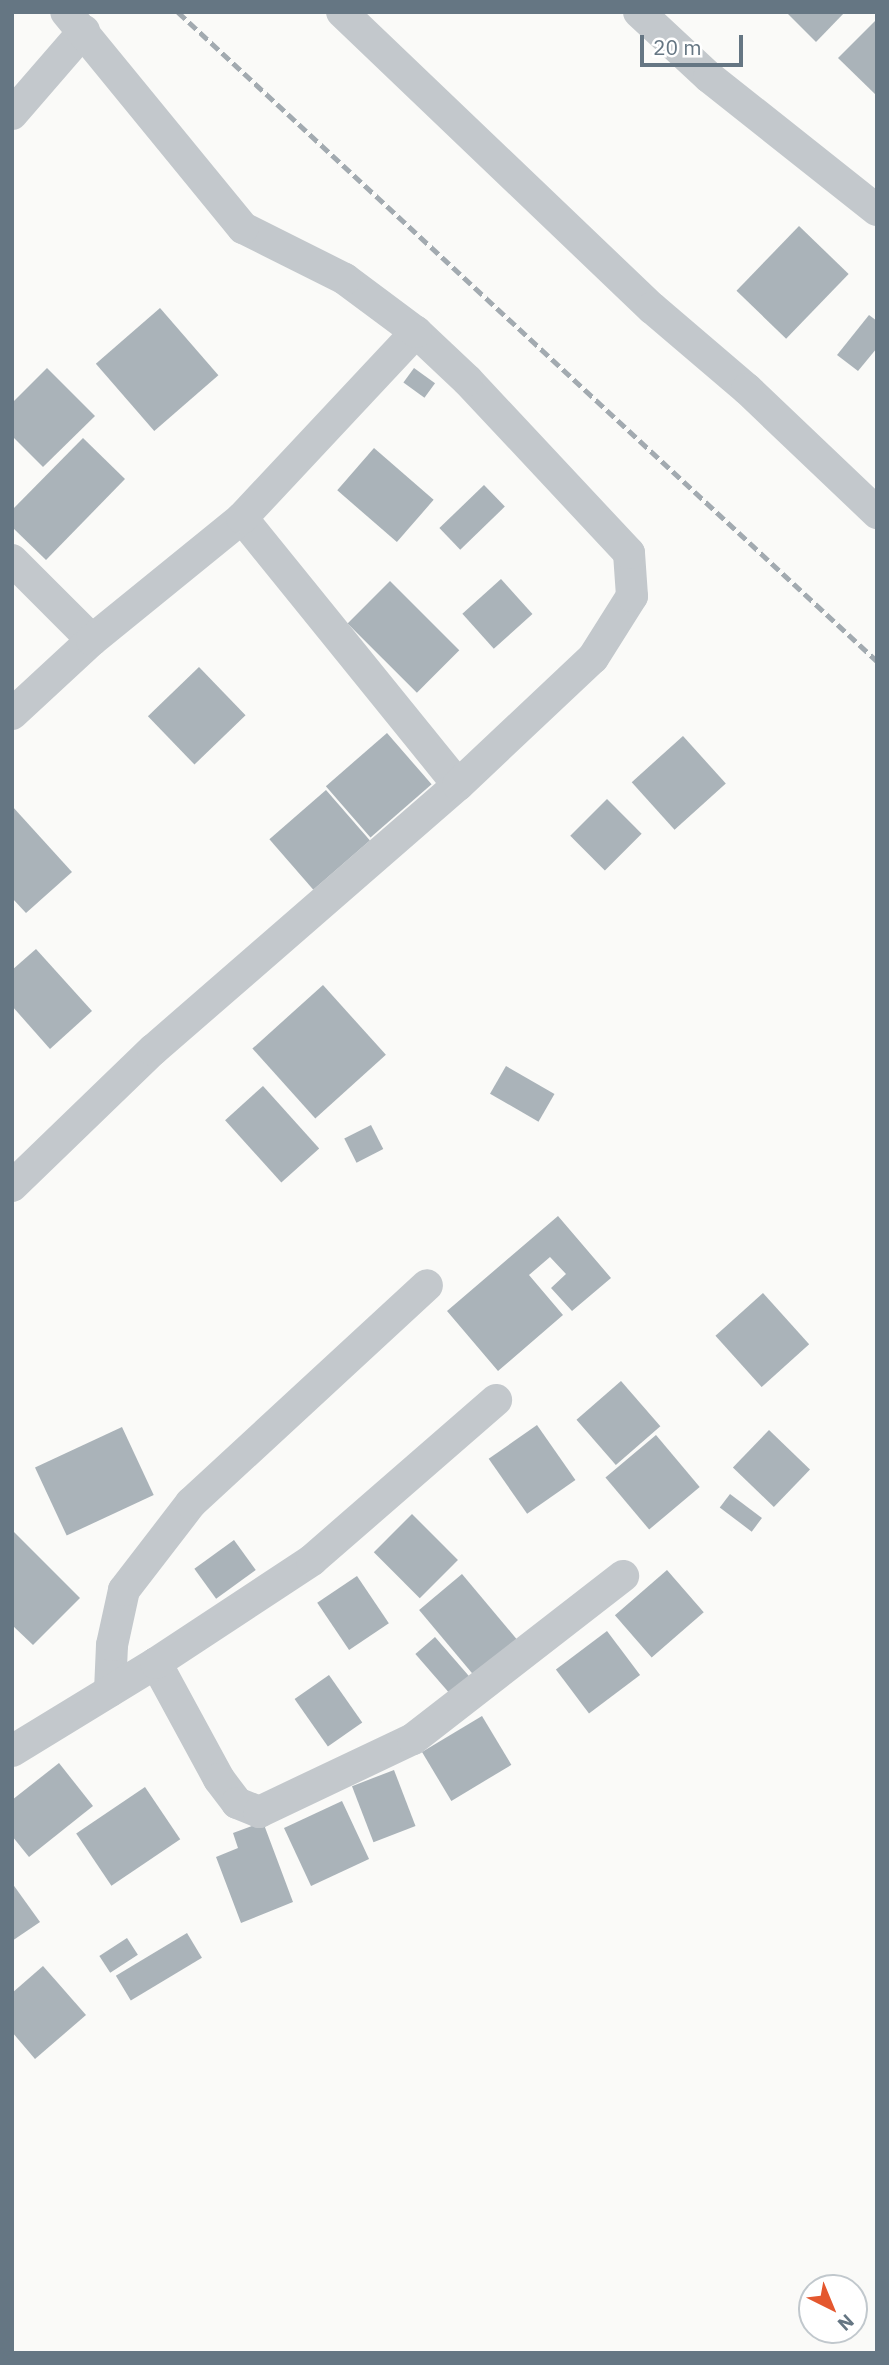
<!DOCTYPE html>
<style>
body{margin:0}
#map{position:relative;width:889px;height:2365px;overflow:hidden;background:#fafaf8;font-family:"IBM Plex Sans",sans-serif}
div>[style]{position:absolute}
.building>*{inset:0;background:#aab3b9;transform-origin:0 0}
.street>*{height:32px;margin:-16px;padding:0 16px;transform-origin:16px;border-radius:16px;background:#c3c8cc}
.rail>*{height:5px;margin-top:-2.5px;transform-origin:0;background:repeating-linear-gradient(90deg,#a2aab0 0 10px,transparent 0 15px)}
span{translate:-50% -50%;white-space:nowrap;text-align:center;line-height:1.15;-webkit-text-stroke:7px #fff;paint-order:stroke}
.frame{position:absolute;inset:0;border:14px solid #657683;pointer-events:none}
.north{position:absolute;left:798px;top:2274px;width:70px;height:70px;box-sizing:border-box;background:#fff;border:2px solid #c1c8cd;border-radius:50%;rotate:137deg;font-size:19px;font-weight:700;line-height:28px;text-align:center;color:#657683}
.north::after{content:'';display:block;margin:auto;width:24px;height:32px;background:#e4572e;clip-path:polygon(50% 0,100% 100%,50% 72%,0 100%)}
.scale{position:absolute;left:640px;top:35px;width:103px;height:32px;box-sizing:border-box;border:4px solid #657683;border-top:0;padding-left:9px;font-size:21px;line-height:24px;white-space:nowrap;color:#657683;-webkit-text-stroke:5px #fff;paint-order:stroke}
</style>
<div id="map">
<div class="building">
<div style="clip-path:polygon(786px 12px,845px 12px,816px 42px)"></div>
<div style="clip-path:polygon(877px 19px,877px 96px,838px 58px)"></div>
<div style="left:799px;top:226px;width:69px;height:90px;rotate:44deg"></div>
<div style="left:160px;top:308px;width:89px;height:85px;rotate:49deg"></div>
<div style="clip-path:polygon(869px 315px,877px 321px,877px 348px,858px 371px,837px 355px)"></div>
<div style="clip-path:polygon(47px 368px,95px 416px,43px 467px,12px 436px,12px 403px)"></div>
<div style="left:414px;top:368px;width:26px;height:18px;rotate:36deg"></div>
<div style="clip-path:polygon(83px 438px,125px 479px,46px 560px,12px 527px,12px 510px)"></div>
<div style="left:374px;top:448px;width:79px;height:56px;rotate:41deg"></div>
<div style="left:484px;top:485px;width:30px;height:62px;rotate:46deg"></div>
<div style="left:501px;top:579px;width:47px;height:52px;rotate:48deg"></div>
<div style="left:390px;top:581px;width:98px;height:60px;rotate:45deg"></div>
<div style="left:199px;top:667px;width:67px;height:71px;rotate:46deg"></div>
<div style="left:387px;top:733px;width:68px;height:81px;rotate:49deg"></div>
<div style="left:683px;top:736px;width:64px;height:69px;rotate:48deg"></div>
<div style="left:326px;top:790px;width:67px;height:75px;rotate:49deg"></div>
<div style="left:607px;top:799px;width:49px;height:52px;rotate:45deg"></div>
<div style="clip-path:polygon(12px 806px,72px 872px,26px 913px,12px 898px)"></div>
<div style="clip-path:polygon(36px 949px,92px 1011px,50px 1049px,12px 1006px,12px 970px)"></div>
<div style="left:323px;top:985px;width:94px;height:95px;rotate:48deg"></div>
<div style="left:506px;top:1066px;width:56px;height:32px;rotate:30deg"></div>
<div style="left:263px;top:1086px;width:84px;height:51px;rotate:48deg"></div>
<div style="left:371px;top:1125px;width:27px;height:30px;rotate:63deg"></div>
<div style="clip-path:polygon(558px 1216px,611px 1278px,572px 1311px,551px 1288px,566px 1274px,550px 1257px,529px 1275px,563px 1315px,498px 1371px,447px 1311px)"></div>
<div style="left:763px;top:1293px;width:69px;height:64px;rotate:48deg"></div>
<div style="left:621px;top:1381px;width:60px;height:59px;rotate:49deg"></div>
<div style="left:537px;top:1425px;width:67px;height:59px;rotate:55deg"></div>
<div style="left:122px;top:1427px;width:75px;height:96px;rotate:65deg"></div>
<div style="left:769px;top:1430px;width:57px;height:52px;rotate:44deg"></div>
<div style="left:656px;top:1435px;width:68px;height:66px;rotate:50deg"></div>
<div style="left:730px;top:1494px;width:40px;height:17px;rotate:37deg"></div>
<div style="left:412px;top:1514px;width:65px;height:54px;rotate:45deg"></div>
<div style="clip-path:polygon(12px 1530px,80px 1598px,33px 1645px,12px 1625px)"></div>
<div style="left:234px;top:1540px;width:37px;height:49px;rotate:54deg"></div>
<div style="left:667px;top:1570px;width:56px;height:69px;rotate:49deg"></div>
<div style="left:462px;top:1574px;width:88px;height:56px;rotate:50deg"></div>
<div style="left:357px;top:1576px;width:57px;height:48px;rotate:56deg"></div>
<div style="left:607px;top:1631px;width:55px;height:64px;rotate:53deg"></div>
<div style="left:435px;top:1637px;width:52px;height:26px;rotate:49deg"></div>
<div style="left:329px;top:1675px;width:58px;height:42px;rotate:55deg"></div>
<div style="left:482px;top:1716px;width:57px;height:70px;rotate:59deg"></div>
<div style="clip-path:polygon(59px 1763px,93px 1806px,29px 1857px,12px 1836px,12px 1800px)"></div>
<div style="left:394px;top:1770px;width:60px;height:45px;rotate:69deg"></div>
<div style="left:145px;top:1787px;width:63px;height:83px;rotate:56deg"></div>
<div style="left:342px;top:1801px;width:64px;height:64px;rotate:65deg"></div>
<div style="clip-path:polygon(263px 1822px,293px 1902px,241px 1923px,216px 1857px,238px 1848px,233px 1833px)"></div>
<div style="clip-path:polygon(12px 1883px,40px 1922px,12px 1941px)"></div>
<div style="left:187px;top:1933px;width:29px;height:83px;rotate:59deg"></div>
<div style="left:127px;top:1938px;width:20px;height:33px;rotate:57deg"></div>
<div style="clip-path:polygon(43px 1966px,86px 2015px,35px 2059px,12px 2032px,12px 1993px)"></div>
</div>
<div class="street">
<div style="left:342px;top:12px;width:429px;rotate:43.7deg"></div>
<div style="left:652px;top:308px;width:125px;rotate:40.5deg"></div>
<div style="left:747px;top:389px;width:180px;rotate:43.6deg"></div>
<div style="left:639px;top:12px;width:96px;rotate:42.9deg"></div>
<div style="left:709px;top:77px;width:214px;rotate:38.4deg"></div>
<div style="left:12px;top:114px;width:110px;rotate:-49.1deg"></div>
<div style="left:242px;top:518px;width:343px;rotate:51deg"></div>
<div style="left:12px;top:560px;width:113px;rotate:45deg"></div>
<div style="left:12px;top:714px;width:109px;rotate:-42.8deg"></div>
<div style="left:92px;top:640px;width:193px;rotate:-39.1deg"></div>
<div style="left:242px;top:518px;width:255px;rotate:-46.9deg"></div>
<div style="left:12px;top:1186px;width:196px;rotate:-44deg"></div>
<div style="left:153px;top:1050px;width:404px;rotate:-41deg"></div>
<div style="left:458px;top:785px;width:185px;rotate:-43.3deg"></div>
<div style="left:593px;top:658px;width:73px;rotate:-57.8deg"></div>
<div style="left:632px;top:596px;width:43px;rotate:-94deg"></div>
<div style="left:629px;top:553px;width:237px;rotate:-133.1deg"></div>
<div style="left:467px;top:380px;width:70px;rotate:-136.7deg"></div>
<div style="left:416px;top:332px;width:89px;rotate:-143.3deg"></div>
<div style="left:345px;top:279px;width:114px;rotate:-153.4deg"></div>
<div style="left:243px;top:228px;width:279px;rotate:-129.3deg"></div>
<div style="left:156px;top:1663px;width:132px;rotate:61.5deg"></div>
<div style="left:219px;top:1779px;width:30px;rotate:53deg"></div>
<div style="left:237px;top:1803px;width:24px;rotate:22deg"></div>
<div style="left:259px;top:1812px;width:170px;rotate:-25.4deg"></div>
<div style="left:413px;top:1739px;width:266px;rotate:-37.8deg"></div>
<div style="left:110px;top:1691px;width:46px;rotate:-87.5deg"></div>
<div style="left:112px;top:1645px;width:56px;rotate:-77.7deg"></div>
<div style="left:124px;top:1590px;width:110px;rotate:-52.4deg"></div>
<div style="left:191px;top:1503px;width:321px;rotate:-42.7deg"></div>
<div style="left:12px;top:1751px;width:169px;rotate:-31.4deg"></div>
<div style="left:156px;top:1663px;width:187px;rotate:-33.4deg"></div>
<div style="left:312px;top:1560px;width:244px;rotate:-41deg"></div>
</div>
<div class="rail">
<div style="left:178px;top:12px;width:954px;rotate:42.88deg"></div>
</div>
<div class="frame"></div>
<div class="north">N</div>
<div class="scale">20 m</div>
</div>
